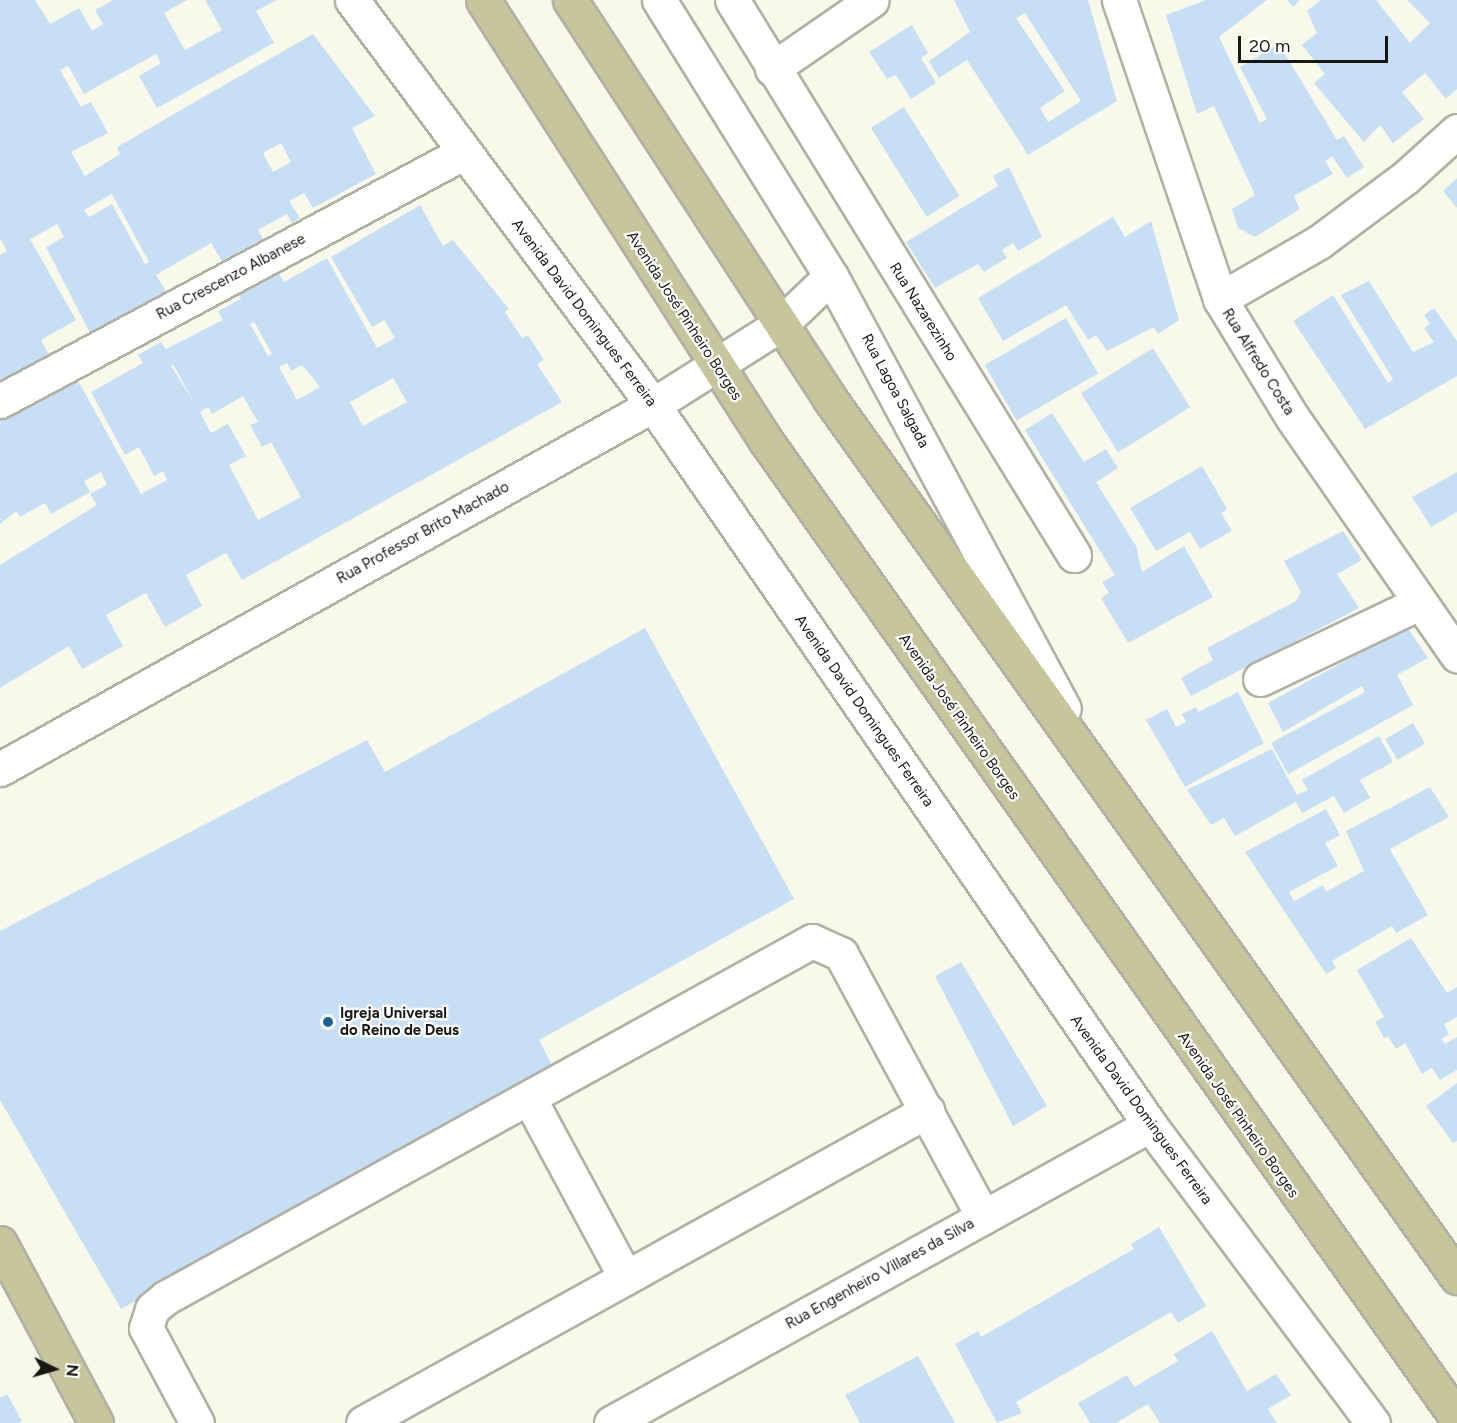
<!DOCTYPE html>
<meta charset="utf-8">
<style>
body{margin:0}
#map{position:relative;width:1457px;height:1423px;overflow:hidden;background:#f9f9eb;font-family:Figtree,sans-serif}
div>[style]{position:absolute}
.building>*{inset:0;background:#c7dff4;transform-origin:0 0}
.roads{filter:drop-shadow(2px 0 #b0b0a3) drop-shadow(-2px 0 #b0b0a3) drop-shadow(0 2px #b0b0a3) drop-shadow(0 -2px #b0b0a3)}
.minor>*{height:33px;margin:-16.5px;padding:0 16.5px;transform-origin:16.5px;border-radius:16.5px;background:#fff}
.major>*{height:33px;margin:-16.5px;padding:0 16.5px;transform-origin:16.5px;border-radius:16.5px;background:#c7c59b}
.dots>*{width:16px;height:16px;translate:-50% -50%;box-sizing:border-box;border:3px solid #fff;border-radius:50%}
span{translate:-50% -50%;white-space:nowrap;text-align:center;line-height:1.15;-webkit-text-stroke:4.5px #fff;paint-order:stroke}
.street-label{font-size:15px;color:#181813}
.poi-label{font-size:15px;color:#181813;font-weight:700}
.left{translate:0 -50%;text-align:left}
.north{position:absolute;left:24px;top:1339px;width:60px;height:60px;-webkit-text-stroke:4px #fff;paint-order:stroke;rotate:95deg;font-size:16px;font-weight:700;line-height:24px;text-align:center;color:#181813}
.north::after{content:'';display:block;margin:auto;width:21px;height:27px;background:#181813;clip-path:polygon(50% 0,100% 100%,50% 72%,0 100%)}
.scale{position:absolute;left:1238px;top:36px;width:150px;height:27px;box-sizing:border-box;border:3px solid #181813;border-top:0;padding-left:8px;font-size:18px;line-height:21px;white-space:nowrap;color:#181813;-webkit-text-stroke:4px #fff;paint-order:stroke}
</style>
<div id="map">
<div class="building">
<div style="clip-path:polygon(evenodd,0 0,35px 0,50px 24px,79px 8px,92px 31px,103px 24px,95px 10px,113px 0,187px 0,164px 13px,185px 50px,222px 30px,205px 0,277px 0,256px 11px,274px 43px,157px 108px,139px 76px,161px 63px,156px 54px,84px 94px,68px 66px,60px 70px,81px 107px,91px 102px,108px 133px,71px 152px,85px 176px,120px 154px,117px 147px,313px 34px,375px 116px,352px 128px,376px 174px,313px 208px,304px 193px,289px 201px,300px 218px,292px 223px,287px 214px,258px 230px,263px 239px,222px 261px,211px 243px,156px 275px,166px 291px,90px 333px,46px 247px,64px 237px,57px 224px,34px 237px,30px 239px,76px 320px,41px 340px,49px 355px,0 382px,0 255px,7px 251px,0 238px,0 0,281px 143px,291px 162px,273px 172px,263px 153px,281px 143px,0 0,112px 194px,149px 262px,145px 264px,112px 204px,89px 217px,84px 210px,112px 194px)"></div>
<div style="clip-path:polygon(evenodd,954px 0,1088px 0,1117px 101px,1028px 155px,967px 60px,939px 78px,929px 61px,970px 32px,954px 0,1025px 13px,1081px 101px,1048px 122px,1040px 108px,1065px 91px,1016px 18px,1025px 13px)"></div>
<div style="clip-path:polygon(1206px 0,1267px 0,1219px 37px,1260px 123px,1267px 119px,1240px 67px,1279px 44px,1337px 140px,1344px 136px,1364px 167px,1347px 178px,1332px 156px,1325px 161px,1333px 174px,1294px 196px,1300px 209px,1255px 237px,1238px 228px,1232px 209px,1255px 195px,1214px 106px,1197px 114px,1166px 15px)"></div>
<div style="clip-path:polygon(1287px 0,1300px 0,1293px 7px)"></div>
<div style="clip-path:polygon(1321px 0,1376px 0,1410px 43px,1430px 23px,1407px 0,1457px 0,1457px 89px,1446px 99px,1425px 73px,1402px 92px,1424px 119px,1393px 143px,1380px 125px,1364px 142px,1314px 83px,1325px 74px,1302px 45px,1317px 33px,1307px 11px)"></div>
<div style="clip-path:polygon(912px 25px,928px 53px,921px 58px,936px 83px,911px 99px,896px 75px,887px 79px,869px 52px)"></div>
<div style="left:904px;top:107px;width:105px;height:39px;rotate:58deg"></div>
<div style="clip-path:polygon(1009px 167px,1042px 237px,1018px 251px,1013px 243px,1002px 250px,1007px 258px,984px 272px,978px 264px,935px 288px,906px 242px,998px 186px,993px 176px)"></div>
<div style="clip-path:polygon(1457px 178px,1457px 208px,1443px 191px)"></div>
<div style="clip-path:polygon(evenodd,420px 205px,443px 246px,453px 240px,509px 309px,505px 312px,522px 338px,528px 335px,544px 360px,537px 364px,562px 402px,242px 580px,226px 553px,186px 575px,202px 606px,165px 627px,146px 593px,106px 615px,123px 646px,82px 669px,69px 646px,0 688px,0 565px,97px 505px,90px 494px,107px 485px,101px 472px,84px 481px,90px 492px,51px 514px,45px 503px,20px 517px,16px 511px,0 524px,0 412px,77px 379px,141px 494px,167px 480px,163px 471px,154px 476px,139px 447px,125px 455px,91px 392px,143px 363px,138px 355px,161px 342px,166px 349px,223px 320px,218px 311px,241px 299px,237px 291px,276px 269px,284px 282px,327px 258px,377px 348px,395px 338px,384px 320px,372px 327px,331px 257px,420px 205px,254px 322px,272px 354px,268px 356px,250px 324px,254px 322px,420px 205px,287px 363px,291px 371px,302px 365px,320px 387px,297px 400px,279px 367px,287px 363px,420px 205px,173px 364px,195px 404px,171px 366px,173px 364px,420px 205px,393px 378px,407px 402px,363px 426px,350px 402px,393px 378px,420px 205px,243px 396px,258px 422px,250px 425px,262px 447px,271px 442px,301px 497px,258px 520px,229px 465px,246px 456px,228px 424px,211px 433px,200px 412px,208px 407px,212px 414px,243px 396px)"></div>
<div style="clip-path:polygon(1113px 217px,1125px 237px,1151px 221px,1179px 320px,1158px 334px,1154px 327px,1107px 351px,1096px 335px,1088px 340px,1066px 305px,1003px 341px,978px 298px)"></div>
<div style="clip-path:polygon(1369px 281px,1413px 352px,1434px 342px,1424px 328px,1430px 324px,1424px 315px,1434px 308px,1457px 341px,1457px 376px,1365px 429px,1293px 321px,1333px 295px,1388px 383px,1393px 379px,1341px 295px)"></div>
<div style="left:1066px;top:318px;width:64px;height:94px;rotate:60deg"></div>
<div style="left:1153px;top:348px;width:70px;height:85px;rotate:58deg"></div>
<div style="clip-path:polygon(1052px 413px,1084px 462px,1106px 449px,1118px 468px,1096px 482px,1136px 546px,1142px 572px,1184px 546px,1213px 597px,1128px 643px,1101px 598px,1109px 593px,1102px 582px,1115px 575px,1025px 430px)"></div>
<div style="clip-path:polygon(1202px 466px,1227px 509px,1221px 513px,1232px 531px,1200px 549px,1190px 532px,1156px 551px,1130px 508px)"></div>
<div style="clip-path:polygon(1457px 472px,1457px 512px,1431px 527px,1412px 497px)"></div>
<div style="clip-path:polygon(1343px 531px,1362px 560px,1337px 574px,1359px 608px,1191px 696px,1181px 678px,1213px 660px,1207px 648px,1296px 601px,1301px 592px,1284px 561px)"></div>
<div style="clip-path:polygon(1407px 627px,1428px 658px,1397px 675px,1413px 705px,1288px 774px,1271px 743px,1365px 692px,1362px 686px,1283px 732px,1268px 703px)"></div>
<div style="clip-path:polygon(645px 628px,794px 899px,539px 1040px,554px 1069px,121px 1309px,0 1100px,0 931px,367px 740px,385px 772px)"></div>
<div style="clip-path:polygon(1238px 692px,1264px 743px,1185px 787px,1146px 720px,1167px 709px,1176px 727px,1186px 722px,1182px 714px,1196px 707px,1198px 712px)"></div>
<div style="left:1413px;top:723px;width:24px;height:32px;rotate:60deg"></div>
<div style="clip-path:polygon(1379px 736px,1393px 762px,1360px 780px,1370px 798px,1344px 813px,1334px 796px,1302px 813px,1296px 802px,1235px 836px,1224px 818px,1211px 825px,1187px 790px,1272px 749px,1297px 795px,1308px 790px,1302px 780px)"></div>
<div style="clip-path:polygon(1430px 787px,1449px 817px,1390px 849px,1428px 915px,1396px 933px,1392px 926px,1332px 961px,1336px 968px,1326px 974px,1245px 852px,1326px 809px,1340px 835px,1325px 843px,1338px 866px,1289px 892px,1294px 901px,1323px 885px,1326px 892px,1364px 871px,1346px 831px)"></div>
<div style="clip-path:polygon(1411px 938px,1447px 993px,1457px 987px,1457px 1017px,1444px 1024px,1449px 1034px,1441px 1039px,1445px 1044px,1457px 1037px,1457px 1070px,1440px 1080px,1432px 1068px,1422px 1074px,1405px 1043px,1396px 1049px,1388px 1036px,1384px 1038px,1375px 1022px,1384px 1017px,1357px 970px)"></div>
<div style="clip-path:polygon(961px 962px,1047px 1106px,1013px 1126px,935px 976px)"></div>
<div style="clip-path:polygon(1457px 1083px,1457px 1141px,1453px 1143px,1426px 1106px)"></div>
<div style="clip-path:polygon(1159px 1227px,1206px 1306px,1178px 1323px,1171px 1312px,1016px 1402px,1022px 1413px,997px 1423px,955px 1344px,978px 1331px,981px 1337px,1134px 1249px,1131px 1244px)"></div>
<div style="clip-path:polygon(1212px 1331px,1247px 1391px,1276px 1374px,1291px 1395px,1268px 1409px,1277px 1423px,1160px 1423px,1148px 1404px,1116px 1423px,1090px 1423px,1078px 1403px,1127px 1375px,1134px 1387px,1178px 1361px,1174px 1354px)"></div>
<div style="clip-path:polygon(918px 1356px,955px 1423px,860px 1423px,845px 1395px)"></div>
<div style="clip-path:polygon(7px 1394px,22px 1421px,18px 1423px,0 1423px,0 1398px)"></div>
</div>
<div class="roads">
<div class="minor">
<div style="left:352px;top:0;width:505px;rotate:53.38deg"></div>
<div style="left:653px;top:405px;width:875px;rotate:55.38deg"></div>
<div style="left:1150px;top:1125px;width:372px;rotate:53.2deg"></div>
<div style="left:659px;top:0;width:325px;rotate:58.1deg"></div>
<div style="left:831px;top:276px;width:491px;rotate:61.7deg"></div>
<div style="left:732px;top:0;width:652px;rotate:58.36deg"></div>
<div style="left:1119px;top:0;width:316px;rotate:71.3deg"></div>
<div style="left:1220px;top:299px;width:138px;rotate:58.6deg"></div>
<div style="left:1292px;top:417px;width:290px;rotate:55.3deg"></div>
<div style="left:772px;top:69px;width:121px;rotate:-34.6deg"></div>
<div style="left:1220px;top:299px;width:114px;rotate:-29.9deg"></div>
<div style="left:1319px;top:242px;width:107px;rotate:-36.7deg"></div>
<div style="left:1405px;top:178px;width:70px;rotate:-42.1deg"></div>
<div style="left:0;top:401px;width:525px;rotate:-28.18deg"></div>
<div style="left:1260px;top:679px;width:176px;rotate:-25.5deg"></div>
<div style="left:0;top:769px;width:748px;rotate:-29.14deg"></div>
<div style="left:653px;top:405px;width:151px;rotate:-32.3deg"></div>
<div style="left:781px;top:324px;width:69px;rotate:-43.8deg"></div>
<div style="left:529px;top:1098px;width:204px;rotate:61.7deg"></div>
<div style="left:197px;top:1423px;width:108px;rotate:-118.2deg"></div>
<div style="left:146px;top:1328px;width:20px;rotate:-72deg"></div>
<div style="left:152px;top:1309px;width:17px;rotate:-40deg"></div>
<div style="left:165px;top:1298px;width:739px;rotate:-28.89deg"></div>
<div style="left:812px;top:941px;width:32px;rotate:24deg"></div>
<div style="left:841px;top:954px;width:299px;rotate:61.6deg"></div>
<div style="left:363px;top:1423px;width:645px;rotate:-28.95deg"></div>
<div style="left:611px;top:1423px;width:616px;rotate:-28.94deg"></div>
</div>
<div class="major">
<div style="left:483px;top:0;width:524px;rotate:57.31deg"></div>
<div style="left:766px;top:441px;width:1197px;rotate:54.73deg"></div>
<div style="left:570px;top:0;width:476px;rotate:56.9deg"></div>
<div style="left:830px;top:399px;width:1079px;rotate:54.47deg"></div>
<div style="left:0;top:1243px;width:204px;rotate:61.9deg"></div>
</div>
</div>
<div class="dots">
<div style="left:328px;top:1022px;background:#1d6296"></div>
</div>
<div class="street-label">
<span style="left:231px;top:277px;rotate:-28deg">Rua Crescenzo Albanese</span>
<span style="left:923px;top:312px;rotate:58deg">Rua Nazarezinho</span>
<span style="left:584px;top:313px;rotate:53deg">Avenida David Domingues Ferreira</span>
<span style="left:684px;top:316px;rotate:57deg">Avenida José Pinheiro Borges</span>
<span style="left:1258px;top:362px;rotate:58deg">Rua Alfredo Costa</span>
<span style="left:895px;top:391px;rotate:62deg">Rua Lagoa Salgada</span>
<span style="left:423px;top:533px;rotate:-29deg">Rua Professor Brito Machado</span>
<span style="left:864px;top:711px;rotate:55deg">Avenida David Domingues Ferreira</span>
<span style="left:959px;top:717px;rotate:55deg">Avenida José Pinheiro Borges</span>
<span style="left:1141px;top:1110px;rotate:54deg">Avenida David Domingues Ferreira</span>
<span style="left:1238px;top:1115px;rotate:55deg">Avenida José Pinheiro Borges</span>
<span style="left:880px;top:1274px;rotate:-29deg">Rua Engenheiro Villares da Silva</span>
</div>
<div class="poi-label">
<span class="left" style="left:340px;top:1022px">Igreja Universal<br>do Reino de Deus</span>
</div>
<div class="north">N</div>
<div class="scale">20 m</div>
</div>
